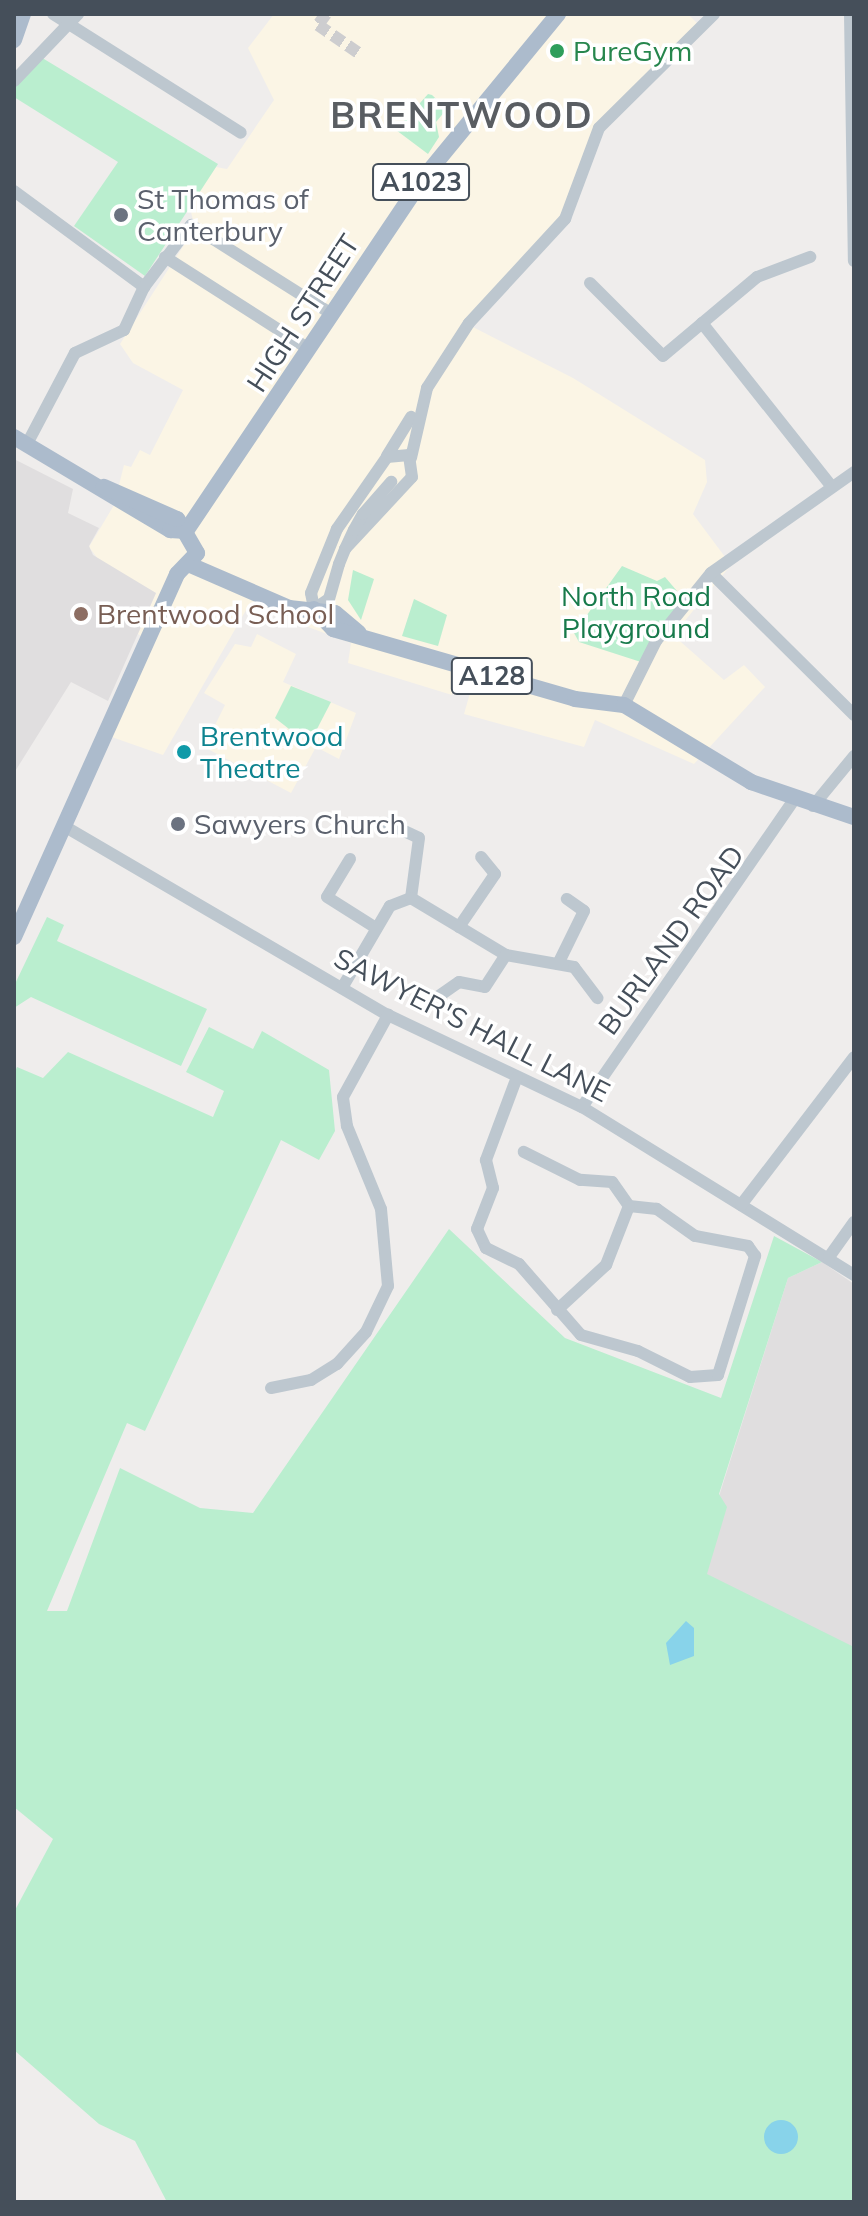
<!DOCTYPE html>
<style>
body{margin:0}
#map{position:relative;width:868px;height:2216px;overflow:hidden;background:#efedec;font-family:Mulish,sans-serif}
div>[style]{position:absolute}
.commercial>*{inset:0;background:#fbf5e5}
.education>*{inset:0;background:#e0dedf}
.green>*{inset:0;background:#baeecf}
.water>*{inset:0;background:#88d3ea}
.round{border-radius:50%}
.minor-tunnel>*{height:12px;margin-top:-6px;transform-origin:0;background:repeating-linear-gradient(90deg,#cdcdcf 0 12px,transparent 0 18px)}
.minor>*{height:12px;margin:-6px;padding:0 6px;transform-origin:6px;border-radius:6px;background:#bdc7cf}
.major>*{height:16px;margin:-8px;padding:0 8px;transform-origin:8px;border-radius:8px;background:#acbbcc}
.dots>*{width:22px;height:22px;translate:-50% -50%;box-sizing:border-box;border:4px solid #fff;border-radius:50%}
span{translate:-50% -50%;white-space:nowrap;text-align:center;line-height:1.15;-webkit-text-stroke:7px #fff;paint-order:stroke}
.shield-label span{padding:2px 6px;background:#fff;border:2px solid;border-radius:6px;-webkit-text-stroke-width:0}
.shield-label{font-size:26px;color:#454f5a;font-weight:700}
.leisure-label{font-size:28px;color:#27864d}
.left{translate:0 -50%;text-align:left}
.worship-label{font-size:28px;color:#5b616d}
.street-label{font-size:28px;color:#454f5a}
.park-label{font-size:28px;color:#177a4b}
.education-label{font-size:28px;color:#785e54}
.culture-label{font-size:28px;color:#0d838f}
.district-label{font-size:36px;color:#595d62;font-weight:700;letter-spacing:2px}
.frame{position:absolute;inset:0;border:16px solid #454f5a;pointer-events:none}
</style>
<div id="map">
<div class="commercial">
<div style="clip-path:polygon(274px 14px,688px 14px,699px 25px,591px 145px,572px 206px,467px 324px,573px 378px,705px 460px,707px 482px,693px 514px,731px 565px,673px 635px,724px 680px,744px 665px,765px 687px,694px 764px,595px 720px,584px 747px,464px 714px,476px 672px,460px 667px,452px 695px,348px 663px,351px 643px,249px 605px,163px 755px,106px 735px,150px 642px,138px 634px,156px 593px,101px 563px,89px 547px,114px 505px,124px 465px,131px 467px,140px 450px,150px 455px,183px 390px,133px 363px,120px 344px,195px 228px,189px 204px,216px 167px,227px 169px,274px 100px,248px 48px)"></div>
<div style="clip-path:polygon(257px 634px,296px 654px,283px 682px,356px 713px,339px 759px,316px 747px,291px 793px,204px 747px,225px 705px,204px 693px,235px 644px,251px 647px)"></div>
</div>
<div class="education">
<div style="clip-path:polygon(14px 459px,73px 489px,68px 513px,99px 528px,89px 546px,93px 555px,156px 593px,108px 701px,71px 682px,14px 773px)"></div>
<div style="clip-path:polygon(822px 1262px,854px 1284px,854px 1663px,690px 1588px,788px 1278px)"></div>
</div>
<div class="green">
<div style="clip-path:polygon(39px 56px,218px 164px,145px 276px,74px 226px,118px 162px,14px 97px,14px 81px)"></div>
<div style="clip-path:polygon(428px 94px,432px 95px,455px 117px,446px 110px,436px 122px,439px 137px,428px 154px,396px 130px)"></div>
<div style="clip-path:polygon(622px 566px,657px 581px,665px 577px,677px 591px,679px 608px,644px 663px,579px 642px,574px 633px)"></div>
<div style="clip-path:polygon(353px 570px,374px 579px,361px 620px,348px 600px)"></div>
<div style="clip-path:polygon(414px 599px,447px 615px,438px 646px,402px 636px)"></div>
<div style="clip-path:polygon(291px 686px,331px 702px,317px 729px,298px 736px,275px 718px)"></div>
<div style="clip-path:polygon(47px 917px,64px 925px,57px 941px,207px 1009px,181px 1066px,31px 997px,14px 1008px,14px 986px)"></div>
<div style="clip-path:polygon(209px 1027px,253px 1049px,262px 1031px,329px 1070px,335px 1131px,319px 1160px,281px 1140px,145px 1431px,127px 1423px,47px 1611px,67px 1611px,120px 1468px,200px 1508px,253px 1513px,449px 1229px,565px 1338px,721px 1398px,774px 1236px,822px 1262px,788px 1278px,719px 1494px,727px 1507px,707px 1574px,854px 1647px,854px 2202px,167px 2202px,135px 2141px,99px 2124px,14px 2050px,14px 1912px,53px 1839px,14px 1807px,14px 1074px,17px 1067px,43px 1078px,68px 1052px,213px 1117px,224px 1091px,186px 1072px)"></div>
</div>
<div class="water">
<div style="clip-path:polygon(686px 1621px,694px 1628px,694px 1656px,670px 1665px,666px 1643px)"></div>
<div class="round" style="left:764px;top:2120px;width:34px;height:34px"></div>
</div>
<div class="minor-tunnel">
<div style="left:326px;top:14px;width:14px;rotate:126deg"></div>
<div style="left:318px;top:25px;width:51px;rotate:34.6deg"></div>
</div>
<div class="minor">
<div style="left:53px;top:14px;width:222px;rotate:32.3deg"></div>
<div style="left:850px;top:14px;width:247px;rotate:89.1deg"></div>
<div style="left:14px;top:81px;width:93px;rotate:-46.3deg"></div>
<div style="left:14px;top:191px;width:162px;rotate:36.4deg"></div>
<div style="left:165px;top:257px;width:171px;rotate:32.6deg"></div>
<div style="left:590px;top:283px;width:103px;rotate:45deg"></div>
<div style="left:663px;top:356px;width:123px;rotate:-40deg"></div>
<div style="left:757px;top:277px;width:57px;rotate:-20.7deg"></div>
<div style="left:702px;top:323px;width:209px;rotate:51.6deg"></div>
<div style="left:27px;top:444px;width:103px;rotate:-62.2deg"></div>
<div style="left:75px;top:353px;width:54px;rotate:-25.1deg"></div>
<div style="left:124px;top:330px;width:47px;rotate:-65.1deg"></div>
<div style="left:144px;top:287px;width:78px;rotate:-52.8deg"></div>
<div style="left:191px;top:225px;width:167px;rotate:32.3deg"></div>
<div style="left:387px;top:456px;width:46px;rotate:-58.4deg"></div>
<div style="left:411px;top:458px;width:72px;rotate:-77.1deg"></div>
<div style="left:427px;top:388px;width:77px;rotate:-57.1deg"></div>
<div style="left:469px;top:323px;width:142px;rotate:-47.3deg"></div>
<div style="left:565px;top:219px;width:97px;rotate:-69.5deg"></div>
<div style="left:599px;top:128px;width:162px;rotate:-44.7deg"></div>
<div style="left:345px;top:549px;width:98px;rotate:-47.1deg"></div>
<div style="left:412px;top:477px;width:22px;rotate:-98deg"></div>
<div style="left:409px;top:455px;width:22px;rotate:175deg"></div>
<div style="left:387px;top:457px;width:88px;rotate:124.8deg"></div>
<div style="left:337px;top:529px;width:69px;rotate:112.1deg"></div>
<div style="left:311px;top:593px;width:16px;rotate:79deg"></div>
<div style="left:314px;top:609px;width:18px;rotate:-34deg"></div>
<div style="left:329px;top:599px;width:36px;rotate:-74deg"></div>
<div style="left:339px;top:564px;width:16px;rotate:-68deg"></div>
<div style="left:345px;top:549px;width:21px;rotate:-65deg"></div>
<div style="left:354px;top:530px;width:18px;rotate:-61deg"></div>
<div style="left:363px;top:514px;width:43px;rotate:-48.8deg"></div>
<div style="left:711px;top:573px;width:202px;rotate:44.8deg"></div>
<div style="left:624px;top:705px;width:72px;rotate:-63.4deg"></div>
<div style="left:656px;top:641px;width:87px;rotate:-51deg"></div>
<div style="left:711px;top:573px;width:175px;rotate:-35.2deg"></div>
<div style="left:813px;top:806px;width:65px;rotate:-50.6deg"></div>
<div style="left:387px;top:823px;width:35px;rotate:25deg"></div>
<div style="left:419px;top:838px;width:61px;rotate:97.6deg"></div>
<div style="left:64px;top:826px;width:375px;rotate:30.3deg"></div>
<div style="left:388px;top:1015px;width:215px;rotate:25.4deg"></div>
<div style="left:582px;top:1107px;width:320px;rotate:31.7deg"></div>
<div style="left:350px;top:859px;width:44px;rotate:121.2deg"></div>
<div style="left:327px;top:897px;width:58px;rotate:32.3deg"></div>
<div style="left:459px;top:927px;width:64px;rotate:-55.8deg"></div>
<div style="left:495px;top:874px;width:22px;rotate:-129deg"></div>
<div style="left:558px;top:964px;width:59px;rotate:-63.9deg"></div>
<div style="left:584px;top:911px;width:21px;rotate:-145deg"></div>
<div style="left:342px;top:988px;width:95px;rotate:-59.7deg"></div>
<div style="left:390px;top:906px;width:22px;rotate:-21deg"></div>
<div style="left:411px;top:898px;width:111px;rotate:31deg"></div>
<div style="left:506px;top:955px;width:69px;rotate:10deg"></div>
<div style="left:574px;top:967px;width:39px;rotate:53deg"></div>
<div style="left:439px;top:996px;width:24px;rotate:-35deg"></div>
<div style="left:459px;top:982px;width:26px;rotate:11deg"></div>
<div style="left:485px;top:987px;width:38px;rotate:-57deg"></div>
<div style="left:517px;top:1077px;width:89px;rotate:110.5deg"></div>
<div style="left:486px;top:1160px;width:29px;rotate:76deg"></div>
<div style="left:493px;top:1188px;width:44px;rotate:111.3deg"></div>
<div style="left:477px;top:1229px;width:21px;rotate:65deg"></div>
<div style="left:486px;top:1248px;width:37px;rotate:26deg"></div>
<div style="left:519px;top:1264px;width:94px;rotate:48.9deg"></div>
<div style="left:581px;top:1335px;width:59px;rotate:15.7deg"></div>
<div style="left:638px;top:1351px;width:58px;rotate:26.6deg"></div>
<div style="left:690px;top:1377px;width:28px;rotate:-4deg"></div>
<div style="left:718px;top:1375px;width:125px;rotate:-72.7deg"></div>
<div style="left:755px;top:1256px;width:12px;rotate:-125deg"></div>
<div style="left:748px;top:1246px;width:54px;rotate:-169.3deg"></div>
<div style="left:695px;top:1236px;width:47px;rotate:-144.6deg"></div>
<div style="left:657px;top:1209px;width:28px;rotate:-174deg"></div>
<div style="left:629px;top:1206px;width:29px;rotate:-125deg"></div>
<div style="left:612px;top:1182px;width:32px;rotate:-176deg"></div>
<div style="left:580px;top:1180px;width:63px;rotate:-153.4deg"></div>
<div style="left:582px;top:1107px;width:373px;rotate:-55.4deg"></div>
<div style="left:741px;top:1205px;width:186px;rotate:-52.6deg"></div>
<div style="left:829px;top:1257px;width:43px;rotate:-54.5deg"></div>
<div style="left:557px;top:1310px;width:67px;rotate:-42.6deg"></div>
<div style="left:606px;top:1265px;width:63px;rotate:-68.7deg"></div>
<div style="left:271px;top:1388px;width:41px;rotate:-11.3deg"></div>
<div style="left:311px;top:1380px;width:31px;rotate:-32deg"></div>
<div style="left:337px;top:1364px;width:43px;rotate:-47.8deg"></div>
<div style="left:366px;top:1332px;width:51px;rotate:-64.4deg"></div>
<div style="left:388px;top:1286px;width:77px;rotate:-95.2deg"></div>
<div style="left:381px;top:1209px;width:90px;rotate:-112.3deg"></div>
<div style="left:347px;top:1126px;width:29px;rotate:-98deg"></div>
<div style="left:343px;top:1097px;width:94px;rotate:-61.2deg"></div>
</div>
<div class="major">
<div style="left:14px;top:40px;width:28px;rotate:-71deg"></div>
<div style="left:14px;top:437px;width:182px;rotate:30.8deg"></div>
<div style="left:170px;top:530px;width:16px;rotate:4deg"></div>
<div style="left:186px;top:531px;width:428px;rotate:-56.1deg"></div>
<div style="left:425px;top:176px;width:210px;rotate:-50.6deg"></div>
<div style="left:188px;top:564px;width:110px;rotate:23.5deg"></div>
<div style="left:289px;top:608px;width:46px;rotate:6.2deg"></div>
<div style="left:335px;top:613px;width:31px;rotate:40deg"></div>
<div style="left:314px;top:609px;width:28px;rotate:46deg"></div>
<div style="left:333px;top:629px;width:252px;rotate:16.1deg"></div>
<div style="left:575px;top:699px;width:49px;rotate:7deg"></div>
<div style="left:624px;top:705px;width:149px;rotate:31.2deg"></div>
<div style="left:751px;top:782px;width:109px;rotate:18.8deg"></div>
<div style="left:14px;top:937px;width:398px;rotate:-65.8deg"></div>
<div style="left:177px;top:574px;width:29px;rotate:-46deg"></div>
<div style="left:197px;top:553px;width:39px;rotate:-120deg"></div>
<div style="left:177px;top:519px;width:80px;rotate:-156.3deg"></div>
</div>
<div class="dots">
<div style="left:557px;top:51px;background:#2e9e5b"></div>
<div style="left:121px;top:215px;background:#6b7280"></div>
<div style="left:81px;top:614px;background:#8d6e63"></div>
<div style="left:184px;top:752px;background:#0f9aa8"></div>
<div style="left:178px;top:824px;background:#6b7280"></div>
</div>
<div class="shield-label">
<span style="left:421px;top:182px">A1023</span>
<span style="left:492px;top:676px">A128</span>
</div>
<div class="leisure-label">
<span class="left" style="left:573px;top:51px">PureGym</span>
</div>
<div class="worship-label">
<span class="left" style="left:137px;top:215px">St Thomas of<br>Canterbury</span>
<span class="left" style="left:194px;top:824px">Sawyers Church</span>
</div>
<div class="street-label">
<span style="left:303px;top:313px;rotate:-57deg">HIGH STREET</span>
<span style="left:671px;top:940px;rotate:-54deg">BURLAND ROAD</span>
<span style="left:472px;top:1025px;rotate:27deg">SAWYER'S HALL LANE</span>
</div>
<div class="park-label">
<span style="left:636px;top:612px">North Road<br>Playground</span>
</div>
<div class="education-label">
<span class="left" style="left:97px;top:614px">Brentwood School</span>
</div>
<div class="culture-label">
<span class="left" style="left:200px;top:752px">Brentwood<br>Theatre</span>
</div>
<div class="district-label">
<span style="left:462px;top:115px">BRENTWOOD</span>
</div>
<div class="frame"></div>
</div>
